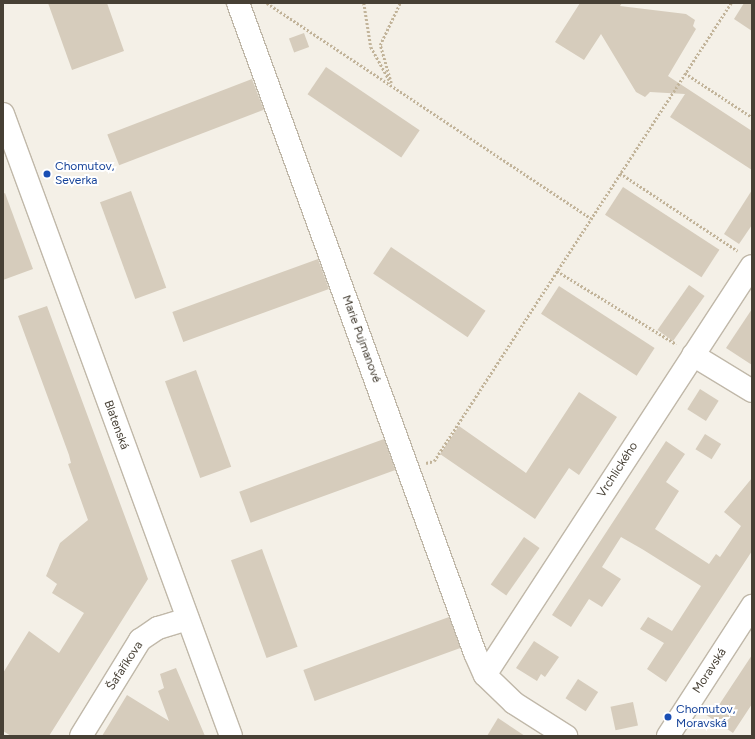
<!DOCTYPE html>
<meta charset="utf-8">
<style>
body{margin:0}
#map{position:relative;width:755px;height:739px;overflow:hidden;background:#f4f0e7;font-family:Figtree,sans-serif}
div>[style]{position:absolute}
.building>*{inset:0;background:#d6ccbc;transform-origin:0 0}
.path>*{height:2.5px;margin-top:-1.25px;transform-origin:0;background:repeating-linear-gradient(90deg,#c2b49a 0 2px,transparent 0 4px)}
.roads{filter:drop-shadow(1px 0 #c0b8a9) drop-shadow(-1px 0 #c0b8a9) drop-shadow(0 1px #c0b8a9) drop-shadow(0 -1px #c0b8a9)}
.minor>*{height:22px;margin:-11px;padding:0 11px;transform-origin:11px;border-radius:11px;background:#fff}
.dots>*{width:11px;height:11px;translate:-50% -50%;box-sizing:border-box;border:2px solid #fff;border-radius:50%}
span{translate:-50% -50%;white-space:nowrap;text-align:center;line-height:1.15;-webkit-text-stroke:4px #fff;paint-order:stroke}
.transit-label{font-size:12px;color:#164399}
.left{translate:0 -50%;text-align:left}
.street-label{font-size:12px;color:#474035}
.frame{position:absolute;inset:0;border:4px solid #474035;pointer-events:none}
</style>
<div id="map">
<div class="building">
<div style="clip-path:polygon(48px 3px,107px 3px,124px 51px,72px 70px)"></div>
<div style="clip-path:polygon(580px 3px,622px 3px,620px 6px,686px 14px,695px 20px,693px 26px,696px 29px,668px 76px,752px 131px,752px 170px,670px 117px,685px 94px,650px 92px,645px 97px,636px 92px,601px 34px,584px 60px,555px 42px)"></div>
<div style="clip-path:polygon(744px 3px,752px 3px,752px 31px,734px 19px)"></div>
<div style="left:304px;top:33px;width:15px;height:16px;rotate:70deg"></div>
<div style="left:326px;top:67px;width:113px;height:33px;rotate:34deg"></div>
<div style="left:252px;top:79px;width:33px;height:155px;rotate:69deg"></div>
<div style="left:623px;top:187px;width:115px;height:33px;rotate:33deg"></div>
<div style="clip-path:polygon(752px 190px,752px 225px,739px 244px,724px 234px)"></div>
<div style="left:131px;top:191px;width:103px;height:33px;rotate:70deg"></div>
<div style="clip-path:polygon(5px 193px,33px 269px,3px 280px,3px 194px)"></div>
<div style="left:391px;top:247px;width:114px;height:32px;rotate:34deg"></div>
<div style="left:318px;top:259px;width:32px;height:155px;rotate:70deg"></div>
<div style="left:689px;top:285px;width:19px;height:55px;rotate:35deg"></div>
<div style="left:559px;top:286px;width:114px;height:33px;rotate:33deg"></div>
<div style="clip-path:polygon(47px 306px,148px 579px,49px 736px,11px 736px,3px 731px,3px 673px,29px 631px,59px 653px,84px 613px,52px 593px,57px 584px,46px 576px,60px 543px,88px 520px,68px 464px,71px 463px,69px 455px,18px 316px)"></div>
<div style="clip-path:polygon(752px 309px,752px 365px,726px 348px)"></div>
<div style="left:196px;top:370px;width:103px;height:33px;rotate:70deg"></div>
<div style="left:700px;top:389px;width:22px;height:24px;rotate:32deg"></div>
<div style="clip-path:polygon(579px 392px,617px 417px,579px 475px,569px 468px,535px 519px,440px 454px,459px 426px,526px 473px)"></div>
<div style="left:705px;top:434px;width:19px;height:18px;rotate:32deg"></div>
<div style="left:384px;top:439px;width:33px;height:154px;rotate:70deg"></div>
<div style="clip-path:polygon(666px 441px,685px 454px,666px 482px,679px 491px,655px 529px,709px 564px,716px 554px,720px 557px,741px 526px,724px 512px,752px 478px,752px 551px,666px 682px,647px 669px,664px 643px,640px 629px,648px 617px,672px 631px,701px 586px,642px 549px,621px 537px,602px 567px,621px 579px,602px 607px,589px 599px,571px 627px,552px 615px)"></div>
<div style="left:524px;top:537px;width:19px;height:58px;rotate:35deg"></div>
<div style="left:262px;top:549px;width:104px;height:33px;rotate:70deg"></div>
<div style="left:449px;top:617px;width:33px;height:155px;rotate:70deg"></div>
<div style="clip-path:polygon(534px 641px,559px 657px,545px 677px,541px 674px,537px 681px,516px 668px)"></div>
<div style="clip-path:polygon(752px 655px,752px 704px,733px 733px,699px 710px,717px 708px)"></div>
<div style="clip-path:polygon(176px 668px,205px 736px,102px 736px,127px 695px,169px 721px,158px 691px,164px 688px,160px 674px)"></div>
<div style="left:578px;top:679px;width:24px;height:23px;rotate:33deg"></div>
<div style="left:633px;top:702px;width:24px;height:23px;rotate:78deg"></div>
<div style="clip-path:polygon(498px 718px,525px 736px,487px 736px)"></div>
</div>
<div class="path">
<div style="left:267px;top:3px;width:389px;rotate:33.6deg"></div>
<div style="left:364px;top:3px;width:45px;rotate:81deg"></div>
<div style="left:371px;top:47px;width:41px;rotate:60.9deg"></div>
<div style="left:391px;top:83px;width:40px;rotate:-106deg"></div>
<div style="left:380px;top:45px;width:47px;rotate:-64.5deg"></div>
<div style="left:685px;top:73px;width:80px;rotate:33.3deg"></div>
<div style="left:620px;top:173px;width:141px;rotate:33.5deg"></div>
<div style="left:557px;top:271px;width:140px;rotate:31.5deg"></div>
<div style="left:426px;top:463px;width:8px;rotate:-14deg"></div>
<div style="left:434px;top:461px;width:546px;rotate:-57.04deg"></div>
</div>
<div class="roads">
<div class="minor">
<div style="left:238px;top:3px;width:692px;rotate:69.97deg"></div>
<div style="left:475px;top:653px;width:24px;rotate:66deg"></div>
<div style="left:485px;top:675px;width:40px;rotate:44deg"></div>
<div style="left:514px;top:703px;width:62px;rotate:32.4deg"></div>
<div style="left:3px;top:114px;width:662px;rotate:69.87deg"></div>
<div style="left:693px;top:355px;width:69px;rotate:31.4deg"></div>
<div style="left:485px;top:675px;width:488px;rotate:-56.9deg"></div>
<div style="left:81px;top:736px;width:113px;rotate:-58.4deg"></div>
<div style="left:140px;top:640px;width:22px;rotate:-34deg"></div>
<div style="left:158px;top:628px;width:31px;rotate:-17deg"></div>
<div style="left:668px;top:736px;width:155px;rotate:-57.1deg"></div>
</div>
</div>
<div class="dots">
<div style="left:47px;top:174px;background:#1a4fb4"></div>
<div style="left:668px;top:717px;background:#1a4fb4"></div>
</div>
<div class="transit-label">
<span class="left" style="left:55px;top:174px">Chomutov,<br>Severka</span>
<span class="left" style="left:676px;top:717px">Chomutov,<br>Moravská</span>
</div>
<div class="street-label">
<span style="left:361px;top:339px;rotate:70deg">Marie Pujmanové</span>
<span style="left:116px;top:425px;rotate:70deg">Blatenská</span>
<span style="left:618px;top:470px;rotate:-57deg">Vrchlického</span>
<span style="left:125px;top:666px;rotate:-57deg">Šafaříkova</span>
<span style="left:710px;top:671px;rotate:-57deg">Moravská</span>
</div>
<div class="frame"></div>
</div>
